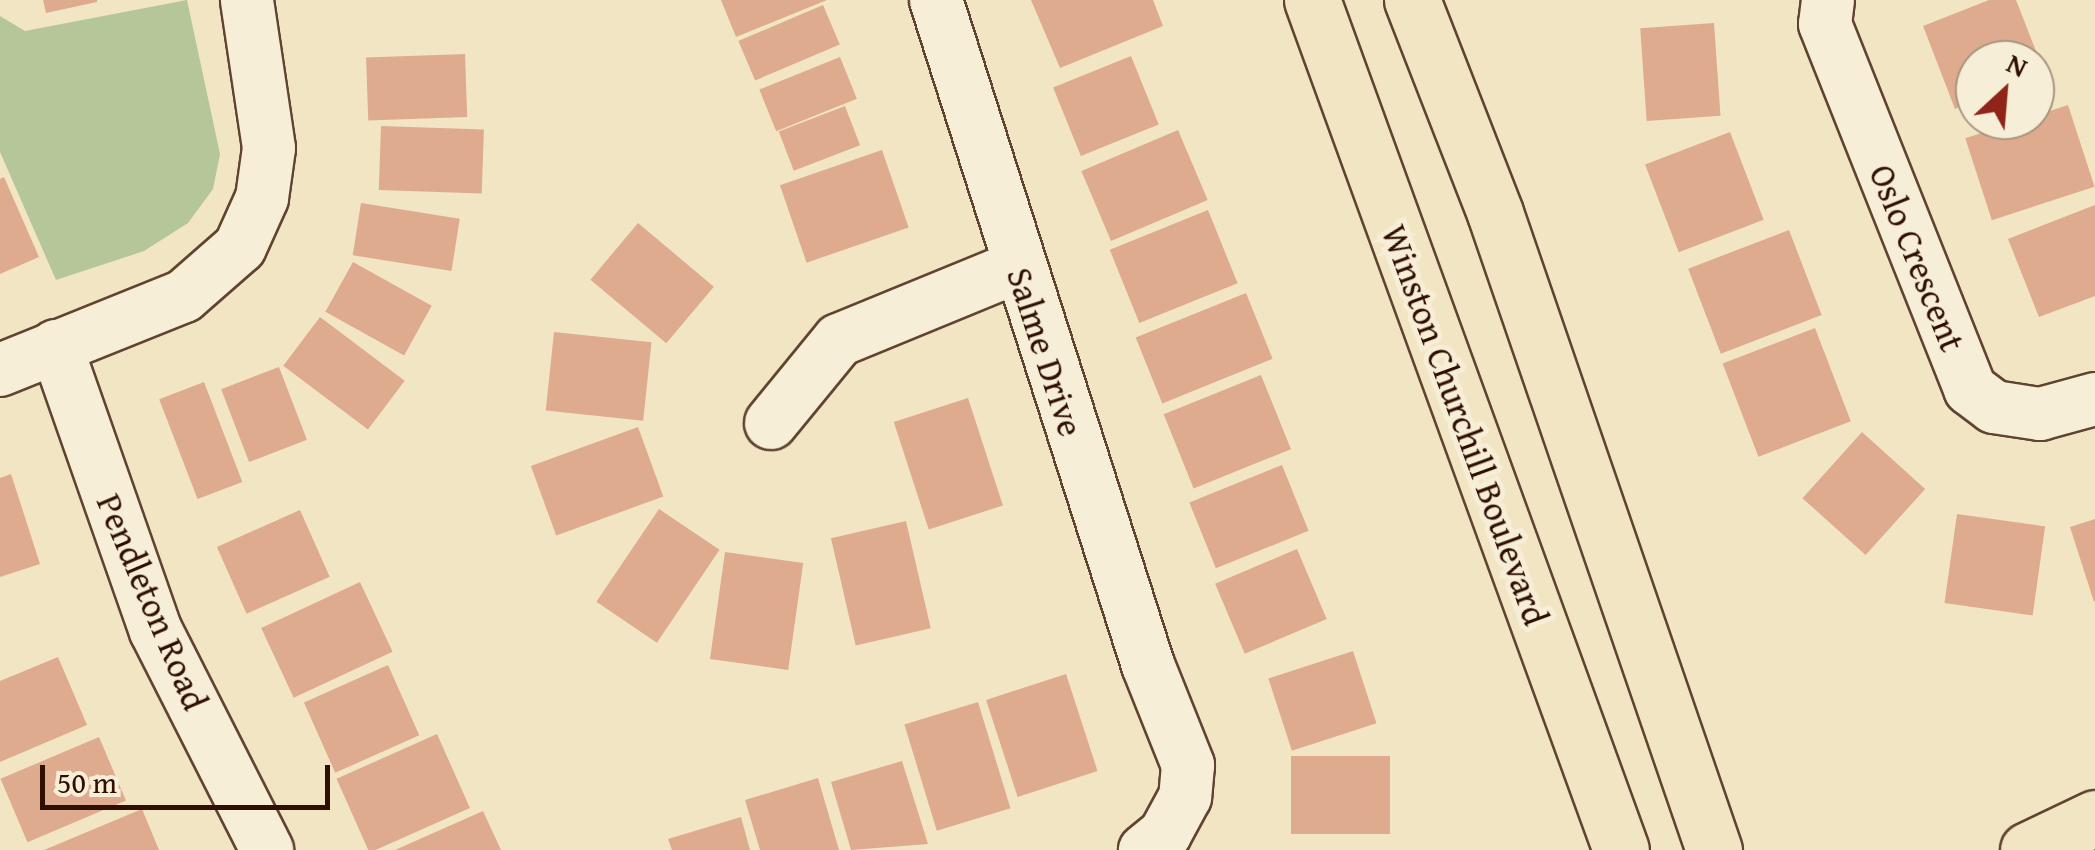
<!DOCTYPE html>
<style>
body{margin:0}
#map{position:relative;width:2095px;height:850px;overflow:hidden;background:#f2e5c3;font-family:"Gentium Book Plus",serif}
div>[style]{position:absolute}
.green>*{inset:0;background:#b5c698}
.building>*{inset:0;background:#dfab8e;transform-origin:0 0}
.roads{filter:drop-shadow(2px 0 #604431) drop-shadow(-2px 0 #604431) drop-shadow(0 2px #604431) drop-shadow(0 -2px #604431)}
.minor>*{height:52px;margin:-26px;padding:0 26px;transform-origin:26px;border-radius:26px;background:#f7eed8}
.major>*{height:55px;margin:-27.5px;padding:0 27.5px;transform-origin:27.5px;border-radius:27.5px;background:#f2e5c3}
span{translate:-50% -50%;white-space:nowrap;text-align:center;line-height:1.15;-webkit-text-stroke:10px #f7eed8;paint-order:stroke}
.street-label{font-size:35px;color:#2f0f00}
.north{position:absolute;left:1955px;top:40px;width:100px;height:100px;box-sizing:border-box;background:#f7eed8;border:2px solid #a79582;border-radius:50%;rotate:26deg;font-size:28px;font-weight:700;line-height:40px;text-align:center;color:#2f0f00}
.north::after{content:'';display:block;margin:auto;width:35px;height:45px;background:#8f2418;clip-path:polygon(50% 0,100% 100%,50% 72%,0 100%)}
.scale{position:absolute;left:40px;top:765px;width:290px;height:45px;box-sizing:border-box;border:5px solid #2f0f00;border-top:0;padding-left:12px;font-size:30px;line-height:35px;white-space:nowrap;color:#2f0f00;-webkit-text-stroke:8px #f7eed8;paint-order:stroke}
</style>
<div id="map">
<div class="green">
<div style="clip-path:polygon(187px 0,220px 154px,213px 189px,188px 223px,144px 251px,56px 280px,0 152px,0 16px,25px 31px)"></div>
</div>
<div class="building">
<div style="clip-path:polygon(43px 0,97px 0,97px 2px,46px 13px)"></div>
<div style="clip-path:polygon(721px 0,827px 0,736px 37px)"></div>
<div style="clip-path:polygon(1031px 0,1153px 0,1163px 26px,1060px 68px)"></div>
<div style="clip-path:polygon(1989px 0,2016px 0,2045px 74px,2035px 78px,2035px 60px,1975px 60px,1975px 101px,1955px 109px,1923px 26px)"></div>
<div style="left:823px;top:5px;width:43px;height:92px;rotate:67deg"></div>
<div style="left:1714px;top:23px;width:93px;height:74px;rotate:86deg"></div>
<div style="left:465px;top:54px;width:63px;height:99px;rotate:88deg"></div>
<div style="left:1131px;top:56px;width:74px;height:84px;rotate:68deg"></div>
<div style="left:840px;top:57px;width:45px;height:87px;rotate:68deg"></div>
<div style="left:2068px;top:105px;width:86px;height:108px;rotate:72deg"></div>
<div style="left:845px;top:106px;width:42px;height:71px;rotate:69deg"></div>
<div style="left:381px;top:126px;width:103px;height:64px;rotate:2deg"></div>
<div style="left:1178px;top:130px;width:76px;height:105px;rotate:67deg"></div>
<div style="left:1730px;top:132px;width:94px;height:91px;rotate:69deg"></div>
<div style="left:882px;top:150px;width:82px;height:108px;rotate:71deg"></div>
<div style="clip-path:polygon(4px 177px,39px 257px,0 274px,0 179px)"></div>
<div style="left:361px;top:203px;width:100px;height:53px;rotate:9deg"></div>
<div style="clip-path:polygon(2095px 205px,2095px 296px,2039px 317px,2008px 239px)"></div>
<div style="left:1208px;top:210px;width:79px;height:106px;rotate:68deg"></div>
<div style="left:638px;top:223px;width:99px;height:74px;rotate:40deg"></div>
<div style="left:1789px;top:230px;width:91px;height:108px;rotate:69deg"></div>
<div style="left:353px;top:262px;width:90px;height:57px;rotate:29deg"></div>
<div style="left:1246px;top:293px;width:71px;height:119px;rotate:68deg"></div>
<div style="left:320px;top:317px;width:106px;height:61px;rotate:37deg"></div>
<div style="left:1815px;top:328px;width:100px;height:99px;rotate:69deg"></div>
<div style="left:554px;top:332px;width:98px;height:79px;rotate:6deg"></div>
<div style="left:279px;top:367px;width:78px;height:62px;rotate:69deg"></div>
<div style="left:1261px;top:375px;width:80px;height:105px;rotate:68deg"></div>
<div style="left:204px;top:382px;width:107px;height:48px;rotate:69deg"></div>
<div style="left:968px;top:398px;width:113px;height:78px;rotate:72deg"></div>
<div style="left:638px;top:427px;width:74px;height:114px;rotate:70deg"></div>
<div style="left:1862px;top:432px;width:85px;height:89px;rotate:42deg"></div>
<div style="left:1282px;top:465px;width:71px;height:100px;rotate:68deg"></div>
<div style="clip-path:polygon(11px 474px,40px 564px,0 577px,0 478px)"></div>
<div style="left:659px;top:509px;width:73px;height:112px;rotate:34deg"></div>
<div style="left:300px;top:510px;width:73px;height:91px;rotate:66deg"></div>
<div style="left:1957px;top:514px;width:89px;height:90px;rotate:8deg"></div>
<div style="clip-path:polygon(2095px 519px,2095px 601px,2094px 602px,2070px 527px)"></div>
<div style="left:906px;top:521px;width:110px;height:77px;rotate:77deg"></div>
<div style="left:1297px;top:549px;width:76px;height:89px;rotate:67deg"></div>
<div style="left:725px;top:552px;width:79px;height:108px;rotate:8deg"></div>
<div style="left:360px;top:582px;width:77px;height:109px;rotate:65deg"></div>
<div style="left:1353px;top:651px;width:76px;height:89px;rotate:72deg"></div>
<div style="clip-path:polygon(58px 657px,87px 725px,0 762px,0 681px)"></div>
<div style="left:388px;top:665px;width:77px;height:92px;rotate:66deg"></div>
<div style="left:1066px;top:674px;width:102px;height:84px;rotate:72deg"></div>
<div style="left:978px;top:702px;width:111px;height:77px;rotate:73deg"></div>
<div style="left:437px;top:734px;width:81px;height:110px;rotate:66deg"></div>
<div style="left:99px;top:737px;width:69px;height:107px;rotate:67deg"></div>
<div style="left:1390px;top:756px;width:78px;height:99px;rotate:90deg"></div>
<div style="clip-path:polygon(902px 761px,928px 844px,851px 850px,831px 782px)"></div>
<div style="clip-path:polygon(818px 778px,839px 850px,760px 850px,745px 800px)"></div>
<div style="clip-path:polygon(142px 809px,159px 850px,44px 850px)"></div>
<div style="clip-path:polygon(483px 811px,501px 850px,395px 850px)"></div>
<div style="clip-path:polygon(741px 817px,750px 850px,672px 850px,668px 839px)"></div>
</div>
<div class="roads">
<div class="minor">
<div style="left:936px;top:0;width:698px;rotate:72.32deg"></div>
<div style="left:1148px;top:665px;width:108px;rotate:68.2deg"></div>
<div style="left:1188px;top:765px;width:32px;rotate:95deg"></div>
<div style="left:1185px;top:797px;width:42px;rotate:118.4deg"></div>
<div style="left:1165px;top:834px;width:26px;rotate:141deg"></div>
<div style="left:1828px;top:0;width:24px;rotate:97deg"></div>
<div style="left:1825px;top:24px;width:393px;rotate:68.3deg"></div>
<div style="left:1970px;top:389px;width:30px;rotate:37deg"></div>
<div style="left:1994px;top:407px;width:47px;rotate:8.7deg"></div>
<div style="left:2040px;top:414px;width:57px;rotate:-15.3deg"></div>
<div style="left:56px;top:346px;width:302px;rotate:70.7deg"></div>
<div style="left:156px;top:631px;width:246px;rotate:63.1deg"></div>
<div style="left:0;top:370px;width:198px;rotate:-21.9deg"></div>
<div style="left:184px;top:296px;width:74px;rotate:-41.2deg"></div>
<div style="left:240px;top:247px;width:54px;rotate:-65.8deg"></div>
<div style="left:262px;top:198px;width:50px;rotate:-82deg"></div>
<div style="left:269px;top:148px;width:150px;rotate:-98.5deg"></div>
<div style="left:771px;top:423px;width:107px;rotate:-50.7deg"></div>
<div style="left:839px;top:340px;width:192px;rotate:-22.3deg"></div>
</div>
<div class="major">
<div style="left:1312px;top:0;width:904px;rotate:70.02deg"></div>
<div style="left:1412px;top:0;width:229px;rotate:68.7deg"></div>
<div style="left:1495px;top:213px;width:674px;rotate:71.03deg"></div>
<div style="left:2028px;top:850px;width:74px;rotate:-25.5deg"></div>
</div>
</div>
<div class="street-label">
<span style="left:1917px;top:258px;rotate:68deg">Oslo Crescent</span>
<span style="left:1045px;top:352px;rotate:72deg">Salme Drive</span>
<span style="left:1465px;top:425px;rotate:70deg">Winston Churchill Boulevard</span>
<span style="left:152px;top:602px;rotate:67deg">Pendleton Road</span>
</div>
<div class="north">N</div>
<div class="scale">50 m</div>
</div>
